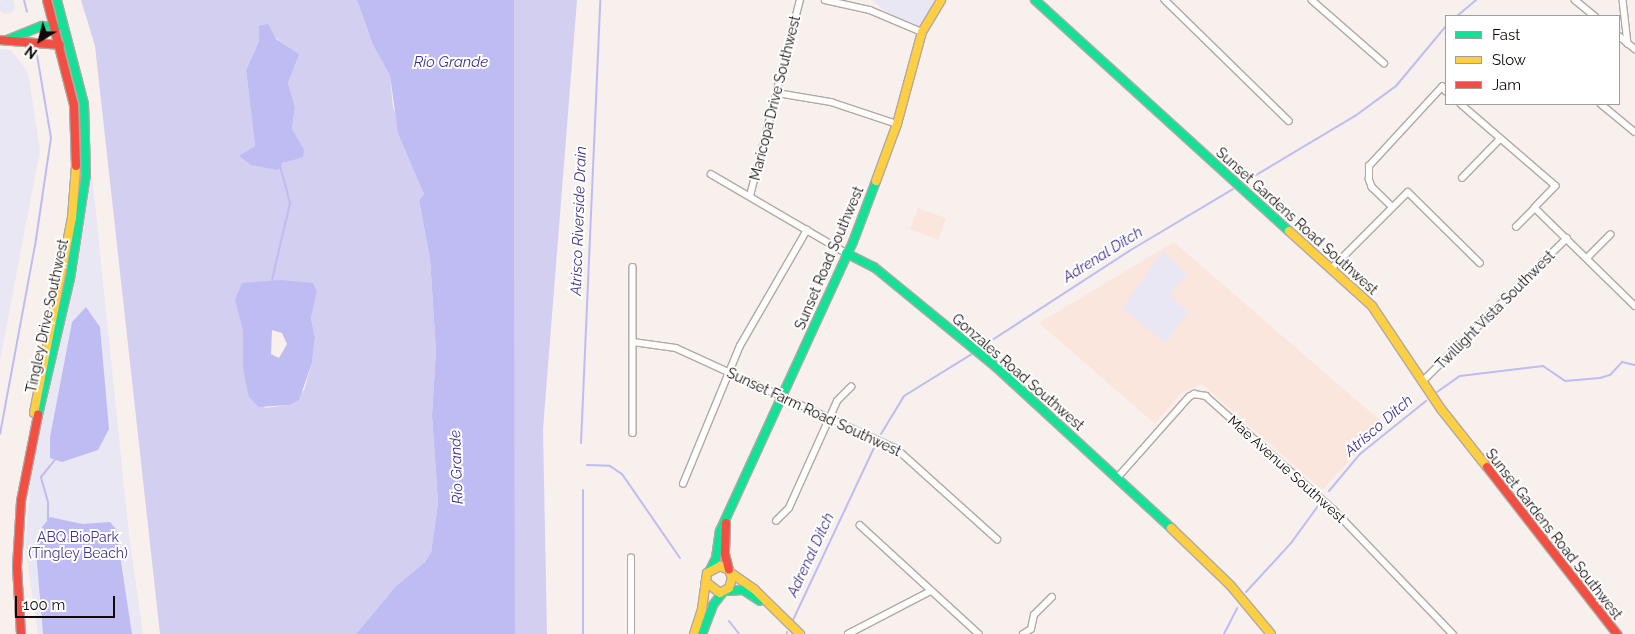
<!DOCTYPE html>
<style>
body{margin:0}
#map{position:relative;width:1635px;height:634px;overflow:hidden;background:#f8f0ec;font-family:Raleway,sans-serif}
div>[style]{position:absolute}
.built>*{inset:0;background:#fbe6dd;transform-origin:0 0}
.green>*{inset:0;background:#eae7f4}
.round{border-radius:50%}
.forest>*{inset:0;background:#d2cff1}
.water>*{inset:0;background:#bebcf3}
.stream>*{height:2px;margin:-1px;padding:0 1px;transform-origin:1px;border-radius:1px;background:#bebcf3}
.roads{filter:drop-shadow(1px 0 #b0a9a6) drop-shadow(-1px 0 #b0a9a6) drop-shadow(0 1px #b0a9a6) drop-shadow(0 -1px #b0a9a6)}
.street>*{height:5.5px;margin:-2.75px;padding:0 2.75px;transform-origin:2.75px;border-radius:2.75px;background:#fefdfc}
.fast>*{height:8px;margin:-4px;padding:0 4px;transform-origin:4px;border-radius:4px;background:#16e098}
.slow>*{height:8px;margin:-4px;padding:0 4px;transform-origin:4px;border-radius:4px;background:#ffcf43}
.jam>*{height:8px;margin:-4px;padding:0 4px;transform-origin:4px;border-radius:4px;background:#f24e42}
span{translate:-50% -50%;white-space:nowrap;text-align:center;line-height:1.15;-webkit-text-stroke:4px #fff;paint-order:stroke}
.street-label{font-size:14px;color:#110907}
.park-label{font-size:14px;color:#403490}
.water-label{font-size:15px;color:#3e328e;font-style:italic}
.legend{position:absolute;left:1445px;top:15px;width:175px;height:90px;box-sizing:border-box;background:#fff;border:1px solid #a09d9c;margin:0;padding:6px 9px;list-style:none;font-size:15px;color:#110907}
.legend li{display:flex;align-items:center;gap:10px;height:25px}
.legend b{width:25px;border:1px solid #a09d9c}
.north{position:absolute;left:15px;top:15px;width:50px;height:50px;-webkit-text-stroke:4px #fff;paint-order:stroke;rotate:216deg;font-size:14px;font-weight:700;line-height:20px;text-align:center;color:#110907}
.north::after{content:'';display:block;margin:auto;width:18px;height:22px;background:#110907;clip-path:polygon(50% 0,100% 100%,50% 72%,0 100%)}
.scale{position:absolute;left:15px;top:596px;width:100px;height:22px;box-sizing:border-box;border:2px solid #110907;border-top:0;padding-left:6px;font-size:15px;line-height:18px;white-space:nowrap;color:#110907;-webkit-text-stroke:4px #fff;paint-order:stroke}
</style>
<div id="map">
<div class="built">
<div style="left:918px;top:208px;width:30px;height:23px;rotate:20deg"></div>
<div style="clip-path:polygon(1174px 242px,1384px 424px,1322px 490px,1202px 384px,1181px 393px,1155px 424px,1039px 323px)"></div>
</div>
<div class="green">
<div class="round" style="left:-1px;top:-2px;width:16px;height:16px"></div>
<div style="clip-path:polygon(872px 0,935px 0,921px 28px,890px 15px)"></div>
<div style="clip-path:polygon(0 49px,11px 50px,28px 72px,40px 150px,0 361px)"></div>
<div style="clip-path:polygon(92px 174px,129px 535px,143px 634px,38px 634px,25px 546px,39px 384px)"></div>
<div style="clip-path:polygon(1163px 251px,1187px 274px,1170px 294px,1188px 313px,1165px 343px,1122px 308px)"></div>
</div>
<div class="forest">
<div style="clip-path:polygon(evenodd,81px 0,357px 0,373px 45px,390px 76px,393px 107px,424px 194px,419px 202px,430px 259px,436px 351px,432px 415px,438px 503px,431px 553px,425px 562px,396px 586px,356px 634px,160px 634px,95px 46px,81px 0,259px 26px,298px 54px,288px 83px,295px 107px,292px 129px,304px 149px,280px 166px,240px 156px,255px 146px,246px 70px,259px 41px,259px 26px,81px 0,317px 292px,311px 318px,315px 338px,312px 363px,304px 390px,289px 405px,265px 408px,243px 369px,243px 330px,317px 292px)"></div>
<div style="clip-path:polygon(514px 0,577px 0,543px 429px,547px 634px,515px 634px)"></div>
</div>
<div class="water">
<div style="clip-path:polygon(357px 0,514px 0,515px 634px,356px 634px,396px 586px,425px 562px,431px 553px,438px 503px,432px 415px,436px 351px,430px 259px,419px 201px,424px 194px,398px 133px,390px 76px,373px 45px)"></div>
<div style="clip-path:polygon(268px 24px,276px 39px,299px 54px,288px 83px,295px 107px,292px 129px,304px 149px,303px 157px,283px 163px,278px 170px,251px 165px,239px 156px,255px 146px,246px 70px,259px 41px,259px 26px)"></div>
<div style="clip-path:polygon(evenodd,281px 280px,313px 283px,317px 292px,311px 318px,315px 338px,312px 363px,299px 400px,289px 405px,259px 407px,249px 397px,243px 369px,243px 330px,235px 300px,242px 283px,281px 280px,272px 330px,282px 333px,287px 344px,279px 358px,271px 354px,272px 330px)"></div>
<div style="clip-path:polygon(86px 307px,100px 327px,109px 429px,98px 450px,62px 462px,50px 458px,50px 437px,72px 322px)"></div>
<div style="clip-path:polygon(50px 517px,82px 524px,110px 522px,116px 529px,132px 634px,43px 634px,36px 551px,42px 527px)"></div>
</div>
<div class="stream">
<div style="left:24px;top:0;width:12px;rotate:76deg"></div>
<div style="left:1457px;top:16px;width:25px;rotate:-40deg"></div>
<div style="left:1246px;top:181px;width:127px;rotate:-30.8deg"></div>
<div style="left:1355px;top:116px;width:51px;rotate:-36.2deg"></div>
<div style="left:1396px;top:86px;width:78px;rotate:-50.2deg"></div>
<div style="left:272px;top:280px;width:79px;rotate:-76.8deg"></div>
<div style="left:290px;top:203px;width:38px;rotate:-105deg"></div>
<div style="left:986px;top:344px;width:171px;rotate:-33deg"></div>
<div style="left:1129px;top:251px;width:121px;rotate:-30.8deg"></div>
<div style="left:1437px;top:392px;width:28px;rotate:-35deg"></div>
<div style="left:1460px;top:376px;width:84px;rotate:-6.9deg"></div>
<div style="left:1543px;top:366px;width:27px;rotate:34deg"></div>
<div style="left:1565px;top:381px;width:35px;rotate:-5deg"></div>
<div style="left:1600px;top:378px;width:10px;rotate:-17deg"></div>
<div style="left:1610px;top:375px;width:18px;rotate:-47deg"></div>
<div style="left:1622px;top:362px;width:13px;rotate:13deg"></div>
<div style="left:0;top:434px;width:191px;rotate:-79.5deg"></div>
<div style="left:35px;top:246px;width:109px;rotate:-81.6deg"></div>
<div style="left:51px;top:138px;width:84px;rotate:-99.6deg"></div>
<div style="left:881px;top:434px;width:44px;rotate:-58.8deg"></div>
<div style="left:904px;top:396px;width:80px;rotate:-31.7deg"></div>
<div style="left:581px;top:443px;width:443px;rotate:-87.5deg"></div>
<div style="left:587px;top:465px;width:23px;rotate:2deg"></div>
<div style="left:610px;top:466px;width:14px;rotate:34deg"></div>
<div style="left:622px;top:474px;width:102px;rotate:55.4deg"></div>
<div style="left:1329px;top:491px;width:48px;rotate:-50deg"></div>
<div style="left:1360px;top:454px;width:85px;rotate:-38.8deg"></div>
<div style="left:48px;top:519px;width:17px;rotate:-90deg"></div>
<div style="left:48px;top:502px;width:26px;rotate:-106deg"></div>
<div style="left:41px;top:477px;width:22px;rotate:-51deg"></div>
<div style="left:1246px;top:592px;width:67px;rotate:-47.4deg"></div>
<div style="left:1291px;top:543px;width:46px;rotate:-53.9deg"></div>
<div style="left:793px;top:620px;width:192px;rotate:-64.8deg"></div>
<div style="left:729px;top:621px;width:16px;rotate:52deg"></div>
<div style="left:583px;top:634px;width:144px;rotate:-90deg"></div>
<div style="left:787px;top:634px;width:2px;rotate:-90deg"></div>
<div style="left:1224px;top:634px;width:29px;rotate:-63deg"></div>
</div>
<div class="roads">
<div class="street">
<div style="left:825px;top:0;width:46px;rotate:12.5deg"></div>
<div style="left:870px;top:10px;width:56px;rotate:22.9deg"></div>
<div style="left:1165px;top:0;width:173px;rotate:44.3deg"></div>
<div style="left:1312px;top:0;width:96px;rotate:41.2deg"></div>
<div style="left:1575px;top:0;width:26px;rotate:39deg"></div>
<div style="left:1623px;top:0;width:44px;rotate:83.5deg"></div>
<div style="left:1619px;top:36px;width:21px;rotate:39deg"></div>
<div style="left:777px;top:93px;width:55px;rotate:9.5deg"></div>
<div style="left:831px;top:102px;width:70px;rotate:18.4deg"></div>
<div style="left:1461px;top:104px;width:125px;rotate:40.8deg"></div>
<div style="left:1556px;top:186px;width:30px;rotate:134deg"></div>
<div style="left:1535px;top:208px;width:140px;rotate:44.4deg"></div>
<div style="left:1601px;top:104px;width:44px;rotate:39.5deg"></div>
<div style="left:711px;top:174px;width:156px;rotate:30.3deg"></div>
<div style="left:1462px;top:178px;width:54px;rotate:-45.7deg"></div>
<div style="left:750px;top:196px;width:202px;rotate:-75.7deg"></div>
<div style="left:1392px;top:207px;width:28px;rotate:-136deg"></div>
<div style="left:1372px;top:188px;width:9px;rotate:-111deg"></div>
<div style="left:1369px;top:180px;width:14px;rotate:-90deg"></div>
<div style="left:1369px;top:166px;width:108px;rotate:-47.3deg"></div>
<div style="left:1442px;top:87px;width:6px;rotate:45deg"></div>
<div style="left:1516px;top:227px;width:27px;rotate:-45deg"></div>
<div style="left:1587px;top:258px;width:33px;rotate:-45deg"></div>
<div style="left:633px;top:267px;width:166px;rotate:90deg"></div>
<div style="left:1332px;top:268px;width:107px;rotate:-45deg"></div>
<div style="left:1408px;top:192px;width:101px;rotate:44.6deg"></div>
<div style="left:633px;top:342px;width:43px;rotate:7.9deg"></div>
<div style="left:676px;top:348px;width:243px;rotate:24.6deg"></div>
<div style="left:897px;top:449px;width:135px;rotate:42deg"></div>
<div style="left:1422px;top:382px;width:204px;rotate:-44.8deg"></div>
<div style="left:1118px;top:477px;width:107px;rotate:-48.4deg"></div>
<div style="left:1189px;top:397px;width:6px;rotate:-31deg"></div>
<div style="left:1194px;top:394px;width:12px;rotate:9deg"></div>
<div style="left:1206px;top:396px;width:171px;rotate:41.7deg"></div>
<div style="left:1334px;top:510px;width:172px;rotate:46.2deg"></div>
<div style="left:683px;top:484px;width:149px;rotate:-67.6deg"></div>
<div style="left:740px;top:346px;width:134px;rotate:-60deg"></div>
<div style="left:776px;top:521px;width:18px;rotate:-45deg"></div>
<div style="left:789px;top:508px;width:117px;rotate:-65.8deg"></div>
<div style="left:837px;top:401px;width:20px;rotate:-45deg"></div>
<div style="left:860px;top:525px;width:161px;rotate:42.5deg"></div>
<div style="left:631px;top:634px;width:76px;rotate:-90deg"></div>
<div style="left:848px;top:634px;width:93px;rotate:-27.4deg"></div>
<div style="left:1023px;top:634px;width:9px;rotate:-32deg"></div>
<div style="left:1031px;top:629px;width:14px;rotate:-78deg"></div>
<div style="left:1034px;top:615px;width:25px;rotate:-45deg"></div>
</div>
<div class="fast">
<div style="left:1035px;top:0;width:343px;rotate:42.3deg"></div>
<div style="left:7px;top:40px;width:38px;rotate:-22deg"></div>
<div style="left:42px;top:26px;width:15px;rotate:4deg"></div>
<div style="left:846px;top:253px;width:31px;rotate:27deg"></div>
<div style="left:874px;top:267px;width:158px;rotate:39.3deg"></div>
<div style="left:996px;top:367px;width:238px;rotate:42.6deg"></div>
<div style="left:38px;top:415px;width:140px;rotate:-76.8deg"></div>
<div style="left:70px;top:279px;width:105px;rotate:-81.3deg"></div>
<div style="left:86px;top:175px;width:71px;rotate:-91.6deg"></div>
<div style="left:84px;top:104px;width:107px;rotate:-104.6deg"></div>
<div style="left:710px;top:570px;width:13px;rotate:-63deg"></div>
<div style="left:716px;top:558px;width:27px;rotate:-82deg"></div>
<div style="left:720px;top:531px;width:318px;rotate:-65.3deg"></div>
<div style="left:853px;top:242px;width:65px;rotate:-69.3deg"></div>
<div style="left:726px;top:591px;width:17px;rotate:-3deg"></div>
<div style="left:743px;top:590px;width:20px;rotate:33deg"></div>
<div style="left:702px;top:634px;width:31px;rotate:-69deg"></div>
<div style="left:713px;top:605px;width:16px;rotate:-52deg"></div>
</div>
<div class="slow">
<div style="left:876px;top:181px;width:61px;rotate:-69.8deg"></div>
<div style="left:897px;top:124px;width:95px;rotate:-74.8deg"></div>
<div style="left:922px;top:32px;width:37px;rotate:-59deg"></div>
<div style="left:1289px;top:231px;width:112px;rotate:42.1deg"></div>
<div style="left:1372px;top:306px;width:124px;rotate:56.2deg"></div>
<div style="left:1441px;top:409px;width:74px;rotate:51.6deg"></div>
<div style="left:34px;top:413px;width:199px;rotate:-79deg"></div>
<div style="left:72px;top:218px;width:52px;rotate:-85.6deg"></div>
<div style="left:1171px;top:528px;width:83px;rotate:44deg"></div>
<div style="left:1231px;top:586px;width:62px;rotate:50.2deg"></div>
<div style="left:731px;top:573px;width:29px;rotate:35deg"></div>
<div style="left:755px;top:590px;width:63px;rotate:44.4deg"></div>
<div style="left:694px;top:634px;width:26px;rotate:-72deg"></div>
<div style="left:702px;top:609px;width:36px;rotate:-82deg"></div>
<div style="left:707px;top:573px;width:15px;rotate:-28deg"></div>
<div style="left:720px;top:566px;width:10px;rotate:24deg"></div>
<div style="left:729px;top:570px;width:9px;rotate:69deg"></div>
<div style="left:732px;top:578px;width:10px;rotate:107deg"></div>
<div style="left:729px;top:588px;width:10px;rotate:151deg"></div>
<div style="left:720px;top:593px;width:18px;rotate:-142deg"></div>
</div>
<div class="jam">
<div style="left:47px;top:0;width:108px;rotate:75.6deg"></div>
<div style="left:74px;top:105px;width:61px;rotate:88.1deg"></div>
<div style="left:0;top:40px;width:60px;rotate:4.8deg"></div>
<div style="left:1487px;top:467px;width:212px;rotate:52.1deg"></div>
<div style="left:726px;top:523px;width:31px;rotate:92deg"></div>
<div style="left:725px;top:554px;width:16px;rotate:76deg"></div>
<div style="left:21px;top:634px;width:67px;rotate:-93.4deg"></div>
<div style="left:17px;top:567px;width:66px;rotate:-86.5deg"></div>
<div style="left:21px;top:501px;width:88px;rotate:-78.8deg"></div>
</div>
</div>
<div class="street-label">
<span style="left:775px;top:98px;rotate:-76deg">Maricopa Drive Southwest</span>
<span style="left:1297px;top:221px;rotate:42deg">Sunset Gardens Road Southwest</span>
<span style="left:829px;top:258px;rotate:-67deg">Sunset Road Southwest</span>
<span style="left:1495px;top:310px;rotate:-45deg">Twillight Vista Southwest</span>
<span style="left:47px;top:316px;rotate:-78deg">Tingley Drive Southwest</span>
<span style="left:1018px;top:372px;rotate:41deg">Gonzales Road Southwest</span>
<span style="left:814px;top:412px;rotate:25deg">Sunset Farm Road Southwest</span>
<span style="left:1287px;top:469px;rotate:42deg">Mae Avenue Southwest</span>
<span style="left:1554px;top:534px;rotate:52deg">Sunset Gardens Road Southwest</span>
</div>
<div class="park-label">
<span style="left:78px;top:545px">ABQ BioPark<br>(Tingley Beach)</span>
</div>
<div class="water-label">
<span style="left:451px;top:63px">Rio Grande</span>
<span style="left:579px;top:221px;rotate:-88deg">Atrisco Riverside Drain</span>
<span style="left:1103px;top:255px;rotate:-32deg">Adrenal Ditch</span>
<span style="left:1379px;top:426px;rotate:-41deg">Atrisco Ditch</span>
<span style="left:457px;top:467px;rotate:-92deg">Rio Grande</span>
<span style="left:811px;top:555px;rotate:-65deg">Adrenal Ditch</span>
</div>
<ul class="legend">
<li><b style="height:6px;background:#16e098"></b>Fast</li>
<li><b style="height:6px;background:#ffcf43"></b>Slow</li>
<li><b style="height:6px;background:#f24e42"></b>Jam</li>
</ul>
<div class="north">N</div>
<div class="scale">100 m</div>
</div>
